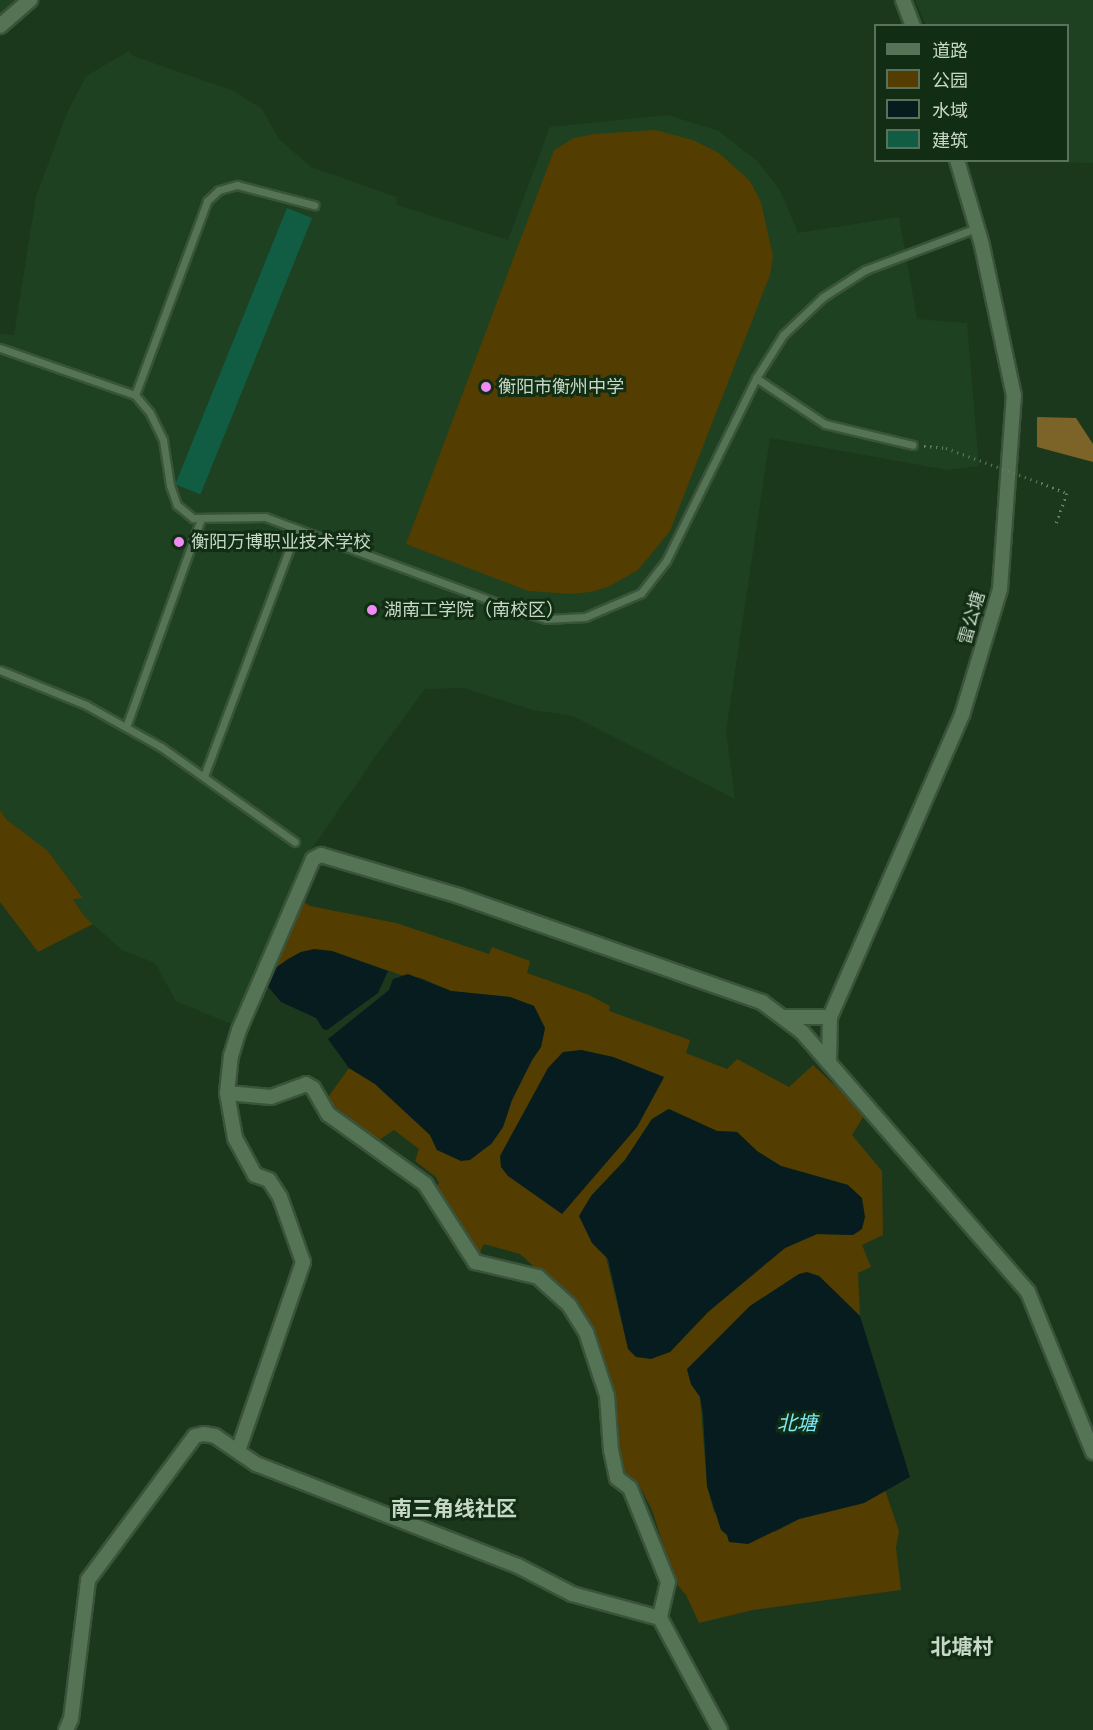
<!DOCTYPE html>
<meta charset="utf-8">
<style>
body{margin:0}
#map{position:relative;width:1093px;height:1730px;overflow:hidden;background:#1b381d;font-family:Roboto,"Noto Sans SC",sans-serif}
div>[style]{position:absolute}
.built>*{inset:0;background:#1e4121}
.green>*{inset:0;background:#533d00}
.forest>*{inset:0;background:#7c6328}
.water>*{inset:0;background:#071c1f}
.building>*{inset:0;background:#115d44;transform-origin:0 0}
.path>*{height:3px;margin-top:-1.5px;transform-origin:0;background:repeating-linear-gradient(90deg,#667e67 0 1.5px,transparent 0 6px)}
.roads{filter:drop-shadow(2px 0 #3a533b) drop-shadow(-2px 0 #3a533b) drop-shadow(0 2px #3a533b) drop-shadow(0 -2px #3a533b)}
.lane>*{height:7px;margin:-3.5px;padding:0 3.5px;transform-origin:3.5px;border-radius:3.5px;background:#557355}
.street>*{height:14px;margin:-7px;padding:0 7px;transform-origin:7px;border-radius:7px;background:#557355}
.path-bridge>*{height:3px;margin-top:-1.5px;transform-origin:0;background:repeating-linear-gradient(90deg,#667e67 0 1.5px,transparent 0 6px)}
.dots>*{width:16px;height:16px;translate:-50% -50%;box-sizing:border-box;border:3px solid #112d13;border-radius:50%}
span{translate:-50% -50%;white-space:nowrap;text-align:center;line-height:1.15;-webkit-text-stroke:6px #112d13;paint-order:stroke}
.poi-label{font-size:18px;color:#c7d8c7}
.left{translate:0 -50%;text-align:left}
.street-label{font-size:18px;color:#c7d8c7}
.water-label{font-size:20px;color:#7eeaf7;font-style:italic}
.quarter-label{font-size:21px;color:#c7d8c7;font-weight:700}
.legend{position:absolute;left:874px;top:24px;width:195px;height:138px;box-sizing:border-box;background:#112d13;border:2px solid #5a715b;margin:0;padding:8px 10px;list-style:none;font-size:18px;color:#c7d8c7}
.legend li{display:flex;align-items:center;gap:12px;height:30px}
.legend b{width:30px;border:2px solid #5a715b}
</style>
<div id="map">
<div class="built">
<div style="clip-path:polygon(0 0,21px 0,0 18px)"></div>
<div style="clip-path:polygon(915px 0,1093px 0,1093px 163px,1022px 161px,1068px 160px,1068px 26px,926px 25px)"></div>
<div style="clip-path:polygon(129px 51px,133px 56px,234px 91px,262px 109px,279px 139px,311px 167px,396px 197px,397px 205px,508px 240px,550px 127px,668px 115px,719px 131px,757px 161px,780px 190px,798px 233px,899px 217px,917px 319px,967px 323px,979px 466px,948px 470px,770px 438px,726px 731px,735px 799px,573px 716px,533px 710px,464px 688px,425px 689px,375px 757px,309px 853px,236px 1024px,228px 1023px,176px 1001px,155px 963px,122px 950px,85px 917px,73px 898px,83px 897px,48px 851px,6px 819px,0 810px,0 334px,14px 335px,36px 197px,67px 113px,86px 76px)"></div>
</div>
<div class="green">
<div style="clip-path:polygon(655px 130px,693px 140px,719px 153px,750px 181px,761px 202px,773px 256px,770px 275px,670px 531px,638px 570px,610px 586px,591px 592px,570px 594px,528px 591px,406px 544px,554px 150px,574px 138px,594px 134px)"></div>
<div style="clip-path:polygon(0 810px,6px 819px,48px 851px,83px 898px,73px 899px,85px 917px,93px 924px,38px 952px,0 902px)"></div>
<div style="clip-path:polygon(evenodd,300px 900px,310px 906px,396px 923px,489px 954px,492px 947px,530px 961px,527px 973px,589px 995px,610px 1006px,609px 1011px,690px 1040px,686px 1053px,727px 1069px,737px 1059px,789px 1087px,813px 1065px,865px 1114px,852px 1135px,882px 1171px,883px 1235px,862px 1245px,871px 1267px,858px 1273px,860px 1316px,819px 1276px,799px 1274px,750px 1306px,687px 1370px,691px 1384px,700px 1397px,707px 1486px,714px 1512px,775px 1532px,799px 1519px,864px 1503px,885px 1490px,899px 1531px,896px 1548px,901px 1590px,753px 1610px,699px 1623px,686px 1595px,675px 1582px,652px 1510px,637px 1481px,626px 1478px,616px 1447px,610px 1385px,588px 1320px,570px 1299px,520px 1254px,484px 1244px,479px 1254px,437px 1187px,439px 1183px,436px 1177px,415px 1161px,419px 1149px,394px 1130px,379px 1140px,326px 1100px,349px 1068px,375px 1084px,430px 1135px,437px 1150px,491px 1145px,503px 1127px,512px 1100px,532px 1060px,541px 1047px,545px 1028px,534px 1006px,510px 997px,451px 991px,421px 978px,401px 975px,331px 951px,301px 952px,267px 974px,300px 900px,581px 1050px,613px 1057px,664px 1077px,637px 1127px,581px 1050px,300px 900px,668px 1109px,717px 1131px,737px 1132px,757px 1151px,781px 1166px,848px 1185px,853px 1235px,817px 1234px,785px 1248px,708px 1312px,670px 1352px,628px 1348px,591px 1196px,625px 1160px,652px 1119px,668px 1109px)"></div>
</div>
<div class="forest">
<div style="clip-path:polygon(1037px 417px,1076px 418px,1093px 444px,1093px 462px,1037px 447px)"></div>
</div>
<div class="water">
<div style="clip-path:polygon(314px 949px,332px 951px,388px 971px,378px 993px,327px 1030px,323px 1029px,316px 1018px,281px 1002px,264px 982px,267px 974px,288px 959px,301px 952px)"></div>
<div style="clip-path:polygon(408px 974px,451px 991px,510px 997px,534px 1006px,545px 1028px,541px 1047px,532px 1060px,512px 1100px,503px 1127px,491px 1144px,470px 1160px,461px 1161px,437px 1150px,430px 1135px,375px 1084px,349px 1068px,328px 1039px,389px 990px,393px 979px)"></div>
<div style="clip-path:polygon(581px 1050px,613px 1057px,664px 1077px,637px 1127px,562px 1214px,508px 1176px,501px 1167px,500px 1156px,548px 1068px,563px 1052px)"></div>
<div style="clip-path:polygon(669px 1109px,717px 1131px,737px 1132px,757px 1151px,781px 1166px,848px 1185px,862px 1198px,865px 1217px,862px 1229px,853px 1235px,817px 1234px,785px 1248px,708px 1312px,670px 1352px,651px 1359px,636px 1357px,628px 1349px,608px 1259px,592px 1243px,579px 1216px,591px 1196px,625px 1160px,652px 1119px)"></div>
<div style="clip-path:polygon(807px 1272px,819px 1276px,860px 1316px,910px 1477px,864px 1503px,799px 1519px,748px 1544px,729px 1542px,727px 1535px,721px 1530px,707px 1486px,703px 1414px,700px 1397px,691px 1384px,687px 1369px,750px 1306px,799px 1274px)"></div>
</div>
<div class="building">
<div style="left:287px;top:208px;width:27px;height:298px;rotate:22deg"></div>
</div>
<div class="path">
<div style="left:924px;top:446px;width:22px;rotate:5deg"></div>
<div style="left:1041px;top:483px;width:28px;rotate:21deg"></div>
<div style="left:1067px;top:493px;width:33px;rotate:110deg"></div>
</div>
<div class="roads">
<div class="lane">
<div style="left:0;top:348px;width:143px;rotate:19.2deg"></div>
<div style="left:135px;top:395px;width:23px;rotate:50deg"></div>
<div style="left:150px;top:413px;width:30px;rotate:64deg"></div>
<div style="left:163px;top:440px;width:46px;rotate:81.2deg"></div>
<div style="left:170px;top:485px;width:21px;rotate:71deg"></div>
<div style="left:177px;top:505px;width:21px;rotate:39deg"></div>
<div style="left:193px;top:518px;width:72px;rotate:-0.8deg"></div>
<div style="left:265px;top:517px;width:274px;rotate:20.3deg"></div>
<div style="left:522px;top:612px;width:25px;rotate:16deg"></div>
<div style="left:546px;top:619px;width:39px;rotate:-3deg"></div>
<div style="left:585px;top:617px;width:61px;rotate:-23.2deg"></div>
<div style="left:641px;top:593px;width:41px;rotate:-52deg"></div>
<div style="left:666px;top:561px;width:204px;rotate:-63.8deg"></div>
<div style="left:756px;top:378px;width:51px;rotate:-57.9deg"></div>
<div style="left:783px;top:335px;width:55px;rotate:-43.5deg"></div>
<div style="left:823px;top:297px;width:50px;rotate:-32.7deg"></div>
<div style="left:865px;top:270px;width:120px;rotate:-20.6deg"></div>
<div style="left:756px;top:378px;width:83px;rotate:33.7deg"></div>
<div style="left:825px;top:424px;width:90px;rotate:13.4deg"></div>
<div style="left:135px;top:395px;width:207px;rotate:-69.6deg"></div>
<div style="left:207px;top:201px;width:16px;rotate:-43deg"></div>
<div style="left:219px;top:190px;width:19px;rotate:-16deg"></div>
<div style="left:237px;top:185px;width:80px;rotate:14.6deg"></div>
<div style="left:0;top:670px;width:93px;rotate:22.1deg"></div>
<div style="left:86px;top:705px;width:86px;rotate:29.2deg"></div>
<div style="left:161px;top:747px;width:164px;rotate:35.3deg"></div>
<div style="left:126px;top:727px;width:221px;rotate:-70.2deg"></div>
<div style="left:204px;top:776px;width:264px;rotate:-69.4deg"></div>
</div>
<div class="street">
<div style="left:903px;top:0;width:28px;rotate:69deg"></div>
<div style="left:0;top:26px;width:40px;rotate:-41deg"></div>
<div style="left:783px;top:1017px;width:47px"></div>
<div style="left:829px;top:1063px;width:46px;rotate:-88.8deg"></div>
<div style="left:830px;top:1017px;width:330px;rotate:-66.4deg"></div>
<div style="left:962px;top:715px;width:132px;rotate:-73.2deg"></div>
<div style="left:1000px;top:589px;width:194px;rotate:-85.9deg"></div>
<div style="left:1014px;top:396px;width:154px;rotate:-102deg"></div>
<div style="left:982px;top:245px;width:89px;rotate:-106.4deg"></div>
<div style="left:227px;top:1093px;width:44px;rotate:5.2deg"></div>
<div style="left:271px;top:1097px;width:37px;rotate:-20deg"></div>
<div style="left:306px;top:1084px;width:8px;rotate:30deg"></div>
<div style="left:313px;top:1088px;width:30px;rotate:60deg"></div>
<div style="left:328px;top:1114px;width:120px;rotate:35.8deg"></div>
<div style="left:425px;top:1184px;width:93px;rotate:57.3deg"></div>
<div style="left:475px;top:1262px;width:65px;rotate:13.4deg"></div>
<div style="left:538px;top:1277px;width:42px;rotate:42.1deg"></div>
<div style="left:569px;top:1305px;width:32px;rotate:58deg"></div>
<div style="left:586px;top:1332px;width:67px;rotate:71.8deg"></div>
<div style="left:607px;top:1396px;width:54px;rotate:85.8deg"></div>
<div style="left:611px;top:1450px;width:29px;rotate:78deg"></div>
<div style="left:617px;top:1478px;width:16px;rotate:38deg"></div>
<div style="left:630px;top:1488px;width:101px;rotate:68deg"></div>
<div style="left:668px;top:1582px;width:37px;rotate:103deg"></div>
<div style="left:660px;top:1618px;width:127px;rotate:61.8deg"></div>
<div style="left:238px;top:1451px;width:200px;rotate:-71deg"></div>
<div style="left:303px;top:1262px;width:69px;rotate:-109.5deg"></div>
<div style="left:280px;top:1197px;width:20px;rotate:-123deg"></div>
<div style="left:269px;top:1180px;width:15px;rotate:-160deg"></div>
<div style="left:255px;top:1175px;width:42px;rotate:-118.4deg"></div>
<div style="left:235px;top:1138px;width:46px;rotate:-100.1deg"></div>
<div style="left:227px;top:1093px;width:37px;rotate:-84deg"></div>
<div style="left:231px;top:1056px;width:27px;rotate:-73deg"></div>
<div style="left:239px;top:1030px;width:186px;rotate:-66.6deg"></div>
<div style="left:313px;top:859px;width:9px;rotate:-27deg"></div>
<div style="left:321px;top:855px;width:144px;rotate:16.5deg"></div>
<div style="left:459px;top:896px;width:321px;rotate:19.3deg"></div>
<div style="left:762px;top:1002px;width:50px;rotate:36.9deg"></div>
<div style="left:802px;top:1032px;width:344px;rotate:49deg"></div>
<div style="left:1028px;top:1292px;width:173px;rotate:67.9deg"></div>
<div style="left:66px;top:1730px;width:12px;rotate:-66deg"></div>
<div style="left:71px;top:1719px;width:140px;rotate:-83deg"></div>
<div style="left:88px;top:1580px;width:179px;rotate:-53.4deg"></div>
<div style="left:195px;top:1436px;width:9px;rotate:-13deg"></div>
<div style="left:204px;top:1434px;width:11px;rotate:10deg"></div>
<div style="left:215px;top:1436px;width:50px;rotate:34.3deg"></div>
<div style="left:256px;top:1464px;width:281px;rotate:21.3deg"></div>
<div style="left:518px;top:1566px;width:61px;rotate:27.4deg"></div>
<div style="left:572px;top:1594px;width:91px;rotate:15.3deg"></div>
</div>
</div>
<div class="path-bridge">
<div style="left:946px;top:448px;width:101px;rotate:20.2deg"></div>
</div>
<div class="dots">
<div style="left:486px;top:387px;background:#f08bf5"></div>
<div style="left:179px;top:542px;background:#f08bf5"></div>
<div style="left:372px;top:610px;background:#f08bf5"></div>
</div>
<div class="poi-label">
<span class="left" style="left:498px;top:387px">衡阳市衡州中学</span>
<span class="left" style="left:191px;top:542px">衡阳万博职业技术学校</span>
<span class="left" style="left:384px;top:610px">湖南工学院（南校区）</span>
</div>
<div class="street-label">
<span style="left:972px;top:618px;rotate:-74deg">雷公塘</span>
</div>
<div class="water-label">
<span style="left:797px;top:1423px">北塘</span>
</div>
<div class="quarter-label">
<span style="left:454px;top:1509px">南三角线社区</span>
<span style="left:962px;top:1647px">北塘村</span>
</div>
<ul class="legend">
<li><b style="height:8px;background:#557355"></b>道路</li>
<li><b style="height:16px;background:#533d00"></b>公园</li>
<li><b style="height:16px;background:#071c1f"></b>水域</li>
<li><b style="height:16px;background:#115d44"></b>建筑</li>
</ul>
</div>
